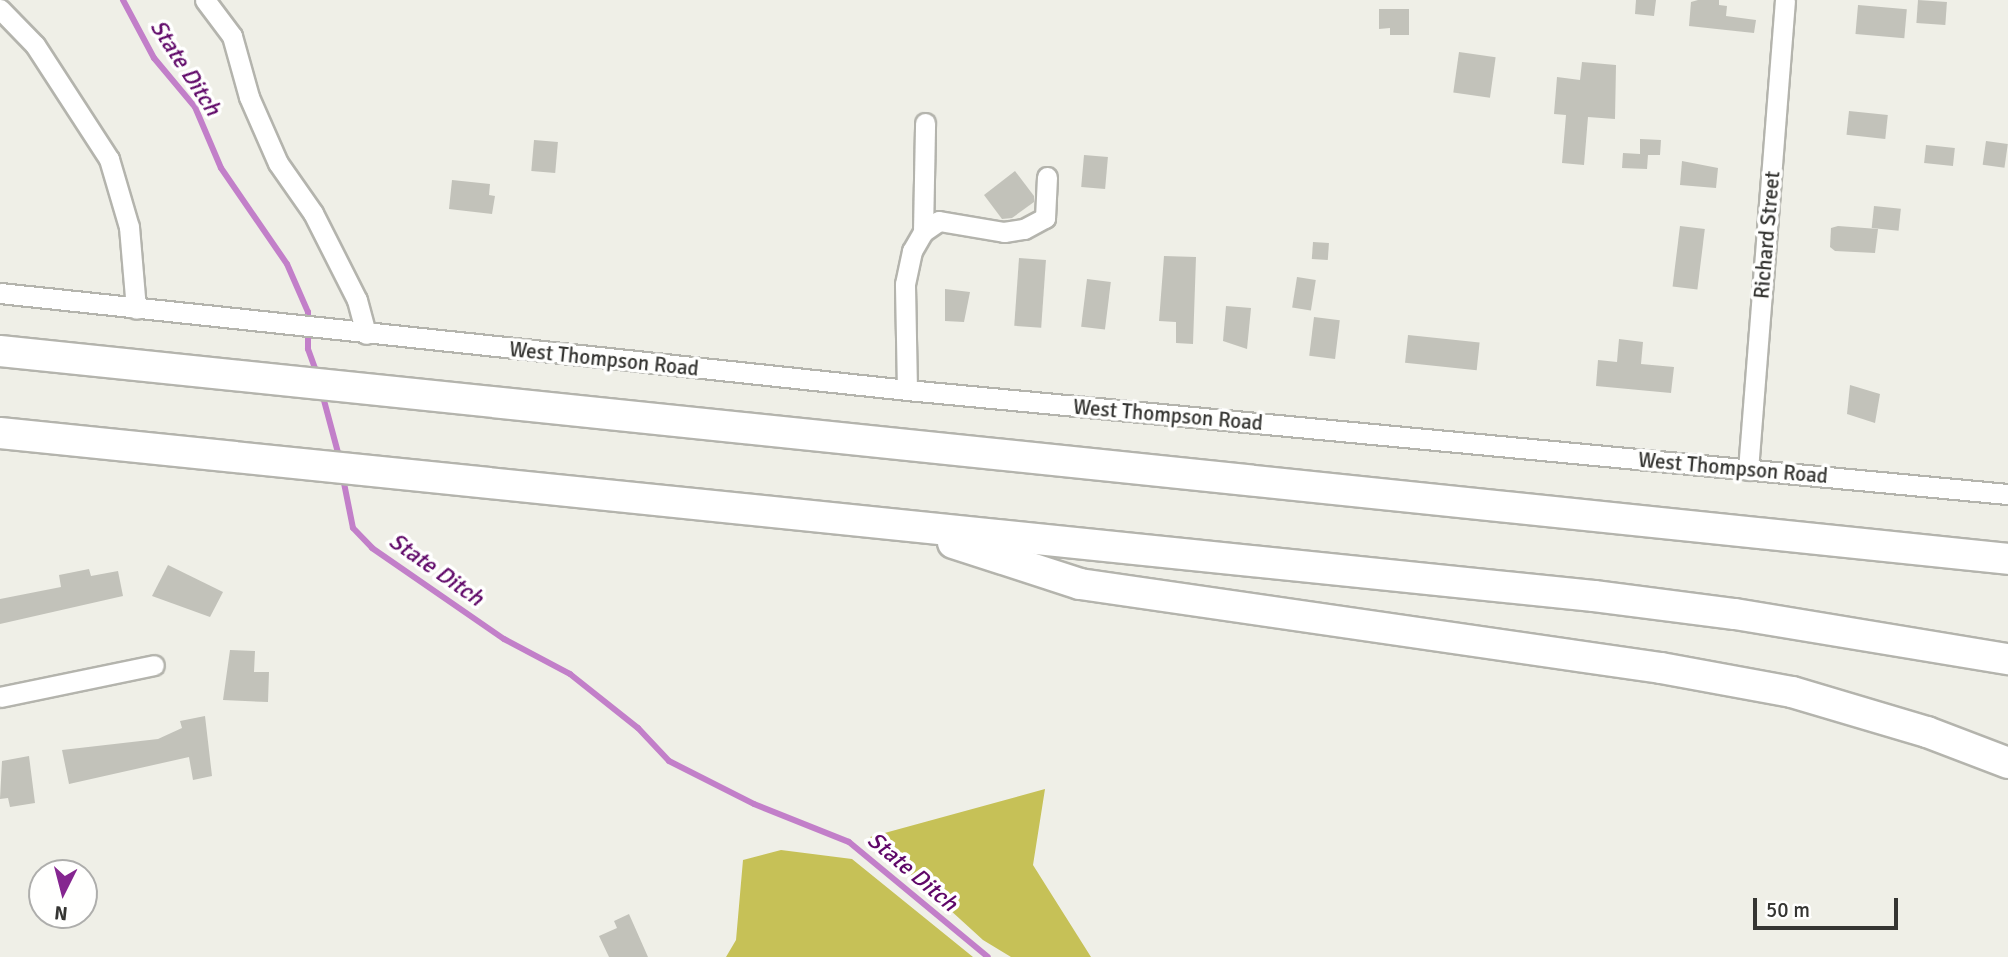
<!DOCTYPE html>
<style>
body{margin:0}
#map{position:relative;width:2008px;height:957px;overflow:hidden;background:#efefe7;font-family:Signika,sans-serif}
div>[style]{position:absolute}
.forest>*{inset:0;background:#c6c157}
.stream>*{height:6px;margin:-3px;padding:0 3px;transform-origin:3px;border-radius:3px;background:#c27fc9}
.building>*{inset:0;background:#c2c2ba;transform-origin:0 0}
.roads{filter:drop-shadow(2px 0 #b4b4ad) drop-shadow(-2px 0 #b4b4ad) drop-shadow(0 2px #b4b4ad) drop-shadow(0 -2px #b4b4ad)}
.minor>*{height:19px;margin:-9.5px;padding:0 9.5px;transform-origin:9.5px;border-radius:9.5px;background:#fff}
.highway>*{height:30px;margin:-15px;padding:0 15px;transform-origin:15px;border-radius:15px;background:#fff}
span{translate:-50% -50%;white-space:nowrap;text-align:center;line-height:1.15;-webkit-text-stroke:7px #fffffe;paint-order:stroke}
.street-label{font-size:21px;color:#353532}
.water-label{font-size:23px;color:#5f0768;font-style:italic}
.north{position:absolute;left:28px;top:859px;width:70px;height:70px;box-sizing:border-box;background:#fffffe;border:2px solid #aeaeac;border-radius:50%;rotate:186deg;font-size:19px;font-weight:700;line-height:28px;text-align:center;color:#353532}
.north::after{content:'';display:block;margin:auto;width:24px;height:32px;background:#852690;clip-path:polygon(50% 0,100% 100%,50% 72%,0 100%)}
.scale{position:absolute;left:1753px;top:898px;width:145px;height:32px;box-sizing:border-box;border:4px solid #353532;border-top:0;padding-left:9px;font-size:21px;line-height:24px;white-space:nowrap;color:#353532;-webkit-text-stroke:5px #fffffe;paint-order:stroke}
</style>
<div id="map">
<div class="forest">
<div style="clip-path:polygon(1045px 789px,1033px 865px,1091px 957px,1011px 957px,983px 940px,870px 837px)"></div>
<div style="clip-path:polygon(781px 850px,852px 859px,973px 957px,726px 957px,736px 940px,743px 860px)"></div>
</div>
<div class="stream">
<div style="left:123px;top:0;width:66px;rotate:61.9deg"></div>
<div style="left:154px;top:58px;width:64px;rotate:50.1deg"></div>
<div style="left:195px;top:107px;width:66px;rotate:66.9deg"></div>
<div style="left:221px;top:168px;width:116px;rotate:55.5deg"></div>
<div style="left:287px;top:264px;width:52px;rotate:66.4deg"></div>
<div style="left:308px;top:312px;width:37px;rotate:90deg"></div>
<div style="left:308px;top:349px;width:29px;rotate:70deg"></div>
<div style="left:322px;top:393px;width:69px;rotate:75deg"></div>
<div style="left:343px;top:478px;width:51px;rotate:78.7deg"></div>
<div style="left:353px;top:528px;width:28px;rotate:46deg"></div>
<div style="left:372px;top:548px;width:160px;rotate:34.6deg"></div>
<div style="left:504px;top:639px;width:75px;rotate:27.9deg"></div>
<div style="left:570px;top:674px;width:87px;rotate:38.5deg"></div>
<div style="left:638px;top:728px;width:45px;rotate:46.8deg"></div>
<div style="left:669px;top:761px;width:95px;rotate:26.8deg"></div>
<div style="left:754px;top:804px;width:102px;rotate:21.8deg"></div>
<div style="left:849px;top:842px;width:180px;rotate:39.6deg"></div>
</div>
<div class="building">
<div style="clip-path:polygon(1636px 0,1656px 0,1654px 16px,1635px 14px)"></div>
<div style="clip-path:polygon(1698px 0,1719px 0,1719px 5px,1727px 6px,1726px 16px,1756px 20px,1754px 33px,1689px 26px,1691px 2px)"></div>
<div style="left:1918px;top:0;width:29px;height:23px;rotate:4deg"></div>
<div style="left:1858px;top:5px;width:49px;height:29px;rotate:5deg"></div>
<div style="clip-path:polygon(1379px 9px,1409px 9px,1409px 35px,1390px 35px,1390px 28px,1379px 29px)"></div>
<div style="left:1459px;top:52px;width:37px;height:41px;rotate:8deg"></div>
<div style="clip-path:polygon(1582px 62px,1616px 65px,1615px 119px,1588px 117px,1584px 165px,1562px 163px,1566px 115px,1554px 114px,1557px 77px,1580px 80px)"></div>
<div style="left:1849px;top:111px;width:39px;height:24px;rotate:6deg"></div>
<div style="clip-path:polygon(1640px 139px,1661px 140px,1660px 155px,1648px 155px,1647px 169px,1622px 168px,1623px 153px,1640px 154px)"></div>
<div style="left:534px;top:140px;width:24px;height:31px;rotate:5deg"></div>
<div style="left:1986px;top:141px;width:22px;height:24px;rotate:8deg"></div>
<div style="left:1926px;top:145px;width:29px;height:18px;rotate:6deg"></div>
<div style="left:1084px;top:155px;width:24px;height:32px;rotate:5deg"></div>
<div style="clip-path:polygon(1682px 161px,1718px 168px,1716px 188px,1680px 185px)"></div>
<div style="clip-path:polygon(1015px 171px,1034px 196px,1034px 202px,1012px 218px,1002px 219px,984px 195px)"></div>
<div style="clip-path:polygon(452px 180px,490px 184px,489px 195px,495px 196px,492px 214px,449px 209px)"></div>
<div style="left:1874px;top:206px;width:27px;height:22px;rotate:6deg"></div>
<div style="left:1680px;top:226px;width:25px;height:61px;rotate:7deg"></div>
<div style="clip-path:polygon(1838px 226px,1878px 229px,1875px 253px,1835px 251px,1830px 247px,1831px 228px)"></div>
<div style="left:1313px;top:242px;width:16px;height:17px;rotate:4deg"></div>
<div style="clip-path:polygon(1164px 256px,1196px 257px,1193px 344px,1176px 343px,1176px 322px,1159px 321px)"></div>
<div style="left:1019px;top:258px;width:27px;height:68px;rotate:4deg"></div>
<div style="left:1297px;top:277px;width:19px;height:31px;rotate:9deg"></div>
<div style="left:1087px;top:279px;width:24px;height:48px;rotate:7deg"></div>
<div style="clip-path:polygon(945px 289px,970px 292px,964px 322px,945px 321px)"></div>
<div style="clip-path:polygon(1226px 306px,1251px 308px,1247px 349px,1223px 341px)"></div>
<div style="left:1314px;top:317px;width:26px;height:39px;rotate:7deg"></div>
<div style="left:1408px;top:335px;width:72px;height:28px;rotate:6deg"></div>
<div style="clip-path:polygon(1619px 339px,1643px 342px,1641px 364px,1674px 367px,1671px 393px,1596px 386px,1598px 360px,1617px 362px)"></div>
<div style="clip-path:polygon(1850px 385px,1880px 394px,1875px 423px,1847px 414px)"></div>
<div style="clip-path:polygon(168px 565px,223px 592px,210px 617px,152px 596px)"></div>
<div style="clip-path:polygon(89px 569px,91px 576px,118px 571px,123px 596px,0 624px,0 599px,61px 587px,59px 575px)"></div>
<div style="clip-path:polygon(230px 650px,255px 651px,254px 672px,269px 672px,268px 702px,223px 700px)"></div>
<div style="clip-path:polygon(205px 716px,212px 776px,193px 780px,189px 757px,69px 784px,62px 750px,158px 739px,182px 728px,180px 721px)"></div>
<div style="clip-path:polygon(29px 756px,35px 803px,10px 807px,8px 798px,0 799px,2px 761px)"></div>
<div style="clip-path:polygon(629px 914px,648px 957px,609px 957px,599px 936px,617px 928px,614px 921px)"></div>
</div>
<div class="roads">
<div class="minor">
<div style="left:205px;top:0;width:45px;rotate:53.1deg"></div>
<div style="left:232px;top:36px;width:63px;rotate:74.4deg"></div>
<div style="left:249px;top:97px;width:72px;rotate:66.3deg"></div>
<div style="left:278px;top:163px;width:61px;rotate:55deg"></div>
<div style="left:313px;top:213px;width:97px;rotate:63.2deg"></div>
<div style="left:357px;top:300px;width:35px;rotate:75deg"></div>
<div style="left:0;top:9px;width:50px;rotate:45.8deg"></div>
<div style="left:35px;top:45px;width:136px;rotate:57deg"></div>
<div style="left:109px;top:159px;width:71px;rotate:73.6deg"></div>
<div style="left:129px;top:227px;width:82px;rotate:85.1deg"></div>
<div style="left:923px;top:232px;width:109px;rotate:-88.9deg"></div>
<div style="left:0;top:293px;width:912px;rotate:6.1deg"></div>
<div style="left:907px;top:390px;width:1106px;rotate:5.4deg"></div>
<div style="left:907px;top:390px;width:106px;rotate:-91.1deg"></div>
<div style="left:905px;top:284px;width:34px;rotate:-78deg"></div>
<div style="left:912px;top:251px;width:22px;rotate:-60deg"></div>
<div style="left:923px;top:232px;width:19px;rotate:-35deg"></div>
<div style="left:939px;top:221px;width:66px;rotate:9.6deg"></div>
<div style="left:1004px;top:232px;width:20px;rotate:-9deg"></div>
<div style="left:1024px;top:229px;width:24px;rotate:-28deg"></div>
<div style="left:1045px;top:218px;width:41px;rotate:-87.2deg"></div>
<div style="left:1748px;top:470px;width:471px;rotate:-85.5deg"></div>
<div style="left:0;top:697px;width:157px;rotate:-11.7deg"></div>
</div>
<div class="highway">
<div style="left:0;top:351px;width:2019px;rotate:5.91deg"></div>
<div style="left:0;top:433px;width:1602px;rotate:5.84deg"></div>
<div style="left:1594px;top:596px;width:142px;rotate:7.3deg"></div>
<div style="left:1735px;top:614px;width:277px;rotate:9.4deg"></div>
<div style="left:953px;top:543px;width:133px;rotate:17.9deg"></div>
<div style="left:1080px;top:584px;width:587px;rotate:8.23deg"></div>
<div style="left:1661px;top:668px;width:133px;rotate:10.4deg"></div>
<div style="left:1792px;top:692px;width:141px;rotate:16.5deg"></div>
<div style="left:1927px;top:732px;width:87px;rotate:20.9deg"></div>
</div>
</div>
<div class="street-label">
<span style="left:1767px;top:235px;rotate:-85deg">Richard Street</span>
<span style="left:604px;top:359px;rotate:6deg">West Thompson Road</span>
<span style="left:1168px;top:415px;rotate:5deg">West Thompson Road</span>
<span style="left:1733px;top:468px;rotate:5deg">West Thompson Road</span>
</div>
<div class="water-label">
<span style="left:185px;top:68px;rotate:57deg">State Ditch</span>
<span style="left:436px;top:570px;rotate:35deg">State Ditch</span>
<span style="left:912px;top:872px;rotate:40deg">State Ditch</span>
</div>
<div class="north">N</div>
<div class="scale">50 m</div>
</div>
